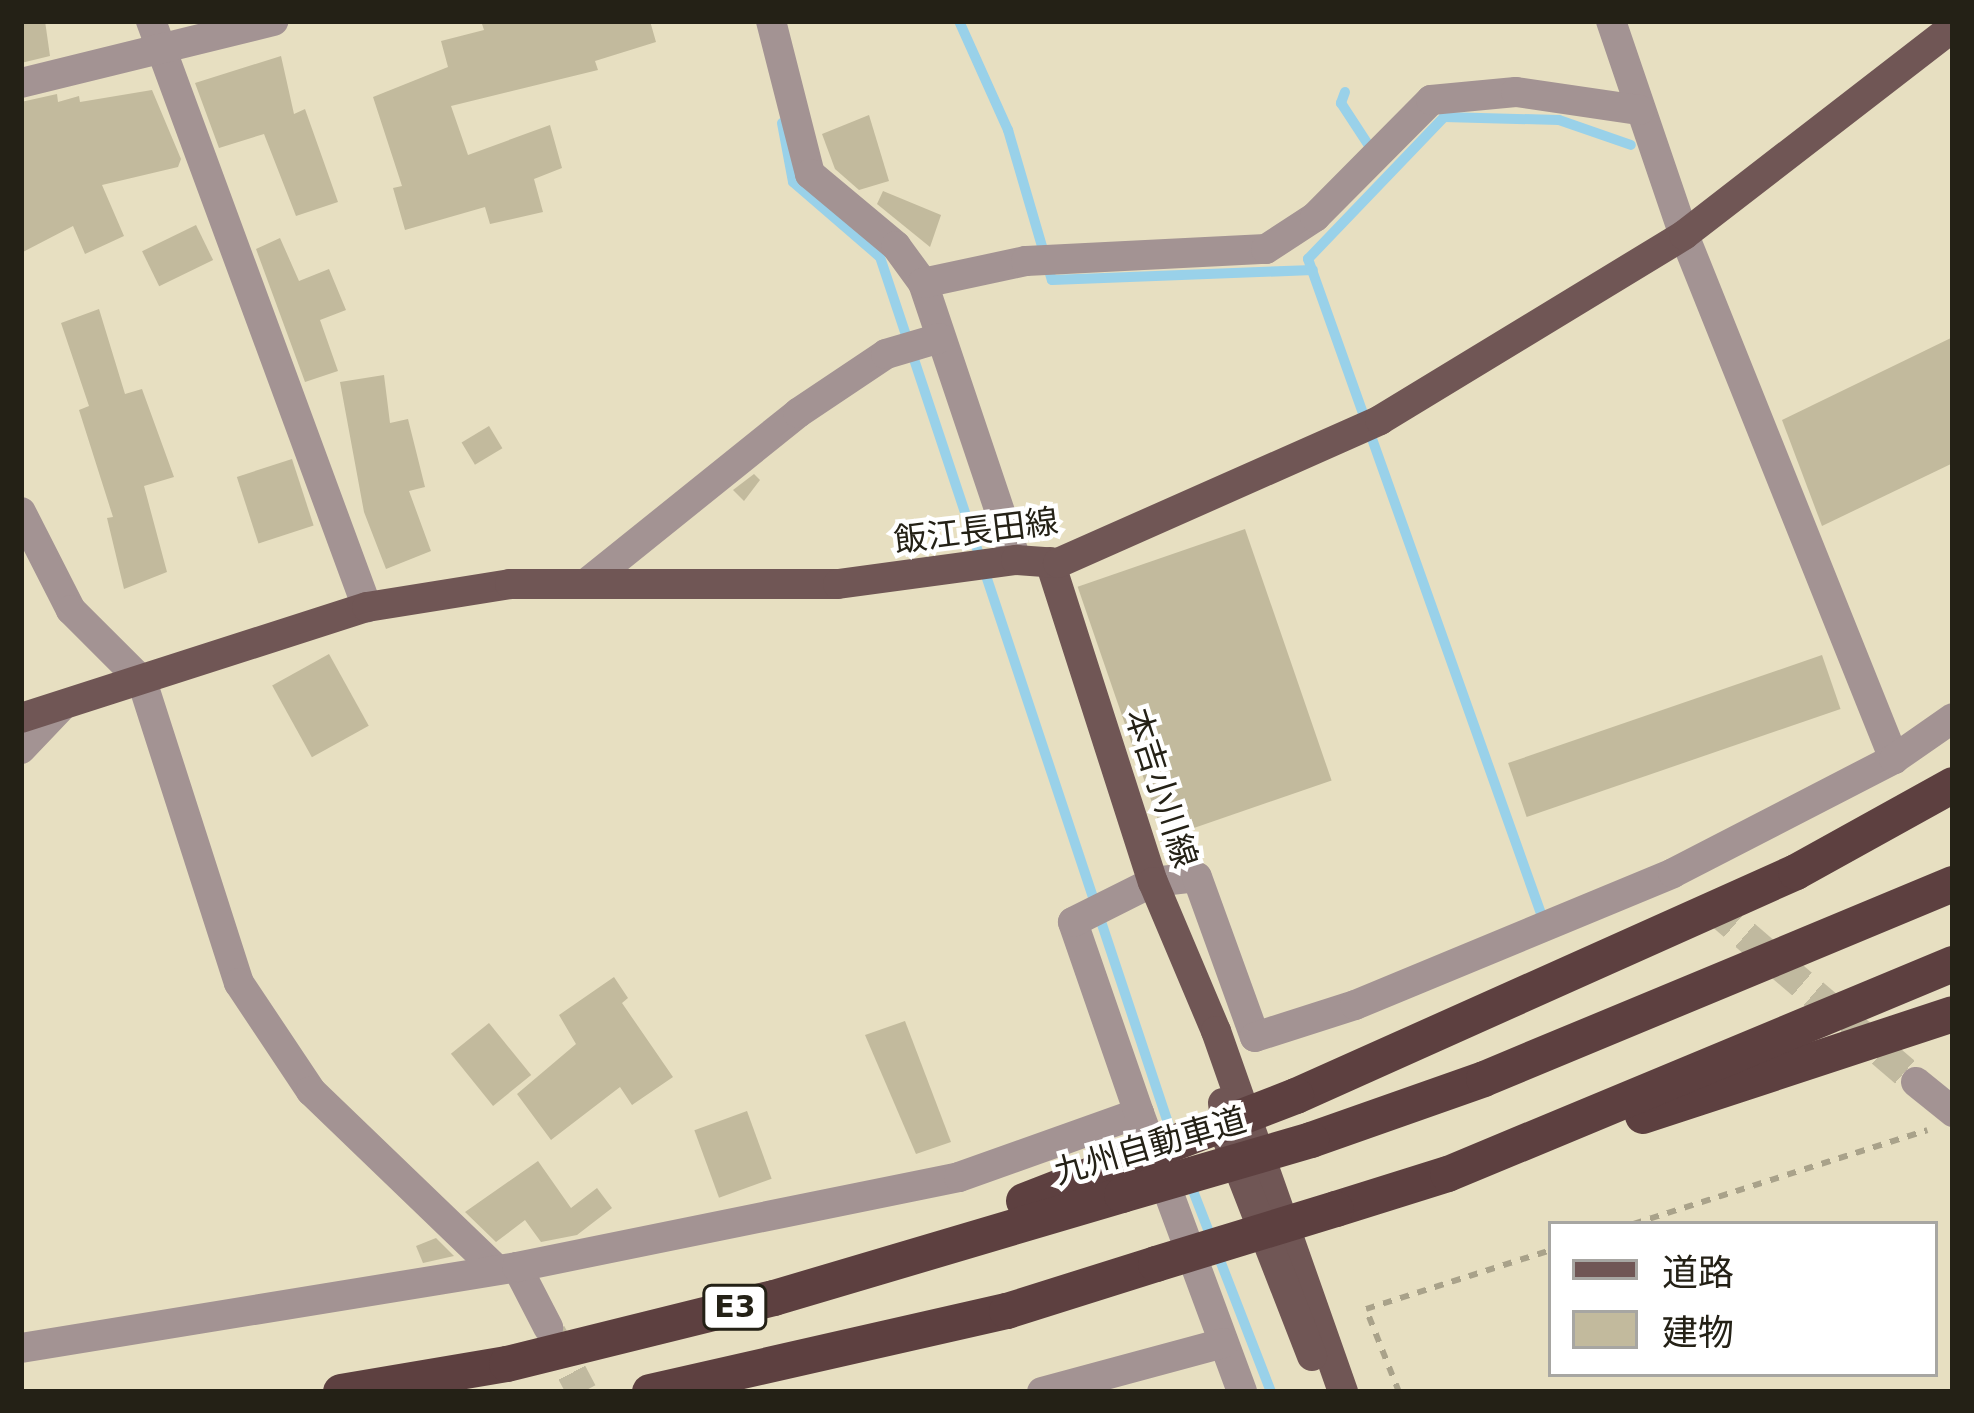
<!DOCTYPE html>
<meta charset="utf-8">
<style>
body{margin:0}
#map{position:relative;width:1974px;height:1413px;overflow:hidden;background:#e7dfc1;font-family:"DejaVu Sans","Noto Sans JP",sans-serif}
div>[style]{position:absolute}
.stream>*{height:10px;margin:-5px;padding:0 5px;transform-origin:5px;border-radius:5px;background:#99d1e9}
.building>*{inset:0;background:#c2ba9d;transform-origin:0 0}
.minor-tunnel>*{height:30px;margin-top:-15px;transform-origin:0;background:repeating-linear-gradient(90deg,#c0b99f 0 30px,transparent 0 45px)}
.path>*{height:6px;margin-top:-3px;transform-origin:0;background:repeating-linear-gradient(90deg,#a9a28a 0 9px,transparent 0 18px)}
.minor>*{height:30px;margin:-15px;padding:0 15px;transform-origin:15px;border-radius:15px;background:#a39393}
.major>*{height:30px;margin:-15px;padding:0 15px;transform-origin:15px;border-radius:15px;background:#705655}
.highway>*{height:36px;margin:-18px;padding:0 18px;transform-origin:18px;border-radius:18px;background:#5d4040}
.highway-bridge>*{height:36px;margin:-18px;padding:0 18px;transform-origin:18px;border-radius:18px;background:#5d4040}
span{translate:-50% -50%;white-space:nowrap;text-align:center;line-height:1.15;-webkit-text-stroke:9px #fff;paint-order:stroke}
.shield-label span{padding:3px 9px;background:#fff;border:3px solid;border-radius:9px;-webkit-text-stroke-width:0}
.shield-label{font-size:30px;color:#242116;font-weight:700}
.street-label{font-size:33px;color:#242116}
.frame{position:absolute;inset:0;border:24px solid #242116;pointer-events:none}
.legend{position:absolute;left:1548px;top:1221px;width:390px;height:156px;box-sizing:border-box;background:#fff;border:3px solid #a7a6a2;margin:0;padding:15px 21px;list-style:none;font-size:36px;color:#242116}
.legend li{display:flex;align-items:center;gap:24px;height:60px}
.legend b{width:60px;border:3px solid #a7a6a2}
</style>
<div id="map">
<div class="stream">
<div style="left:959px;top:21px;width:120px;rotate:65.8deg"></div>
<div style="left:1008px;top:130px;width:156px;rotate:73.7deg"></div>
<div style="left:1052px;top:280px;width:261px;rotate:-2.2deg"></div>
<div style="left:1345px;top:92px;width:12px;rotate:110deg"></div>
<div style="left:1341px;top:103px;width:62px;rotate:56.8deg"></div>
<div style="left:782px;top:123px;width:60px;rotate:79.4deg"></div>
<div style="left:793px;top:182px;width:115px;rotate:40.8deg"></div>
<div style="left:880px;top:257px;width:928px;rotate:71.6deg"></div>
<div style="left:1544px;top:922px;width:704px;rotate:-109.59deg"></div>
<div style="left:1308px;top:259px;width:197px;rotate:-46.2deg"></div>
<div style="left:1444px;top:117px;width:115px;rotate:1.5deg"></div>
<div style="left:1559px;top:120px;width:76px;rotate:19.1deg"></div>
<div style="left:1190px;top:1183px;width:224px;rotate:68.8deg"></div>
</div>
<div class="building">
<div style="clip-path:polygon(21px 21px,45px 21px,50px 56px,21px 63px)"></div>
<div style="clip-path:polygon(481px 21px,650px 21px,656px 42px,595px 61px,598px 70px,451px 106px,468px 155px,550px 125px,562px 168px,534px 179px,543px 212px,490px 224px,485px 207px,405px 230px,393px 188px,402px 186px,373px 97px,448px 67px,441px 41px,484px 30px)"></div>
<div style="clip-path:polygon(281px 56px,294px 114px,305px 109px,338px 202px,296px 216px,264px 134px,219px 148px,195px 83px)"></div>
<div style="clip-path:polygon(152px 90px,181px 159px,178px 167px,102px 185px,124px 236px,85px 254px,73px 226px,21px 253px,21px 102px,57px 94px,58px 102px,79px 96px,80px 102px)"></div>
<div style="clip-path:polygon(869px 115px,889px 181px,859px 190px,835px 169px,822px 134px)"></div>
<div style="clip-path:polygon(883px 191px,941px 215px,930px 247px,877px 204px)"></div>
<div style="left:196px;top:225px;width:39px;height:60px;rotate:64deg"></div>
<div style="clip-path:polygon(280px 238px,299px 281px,329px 269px,346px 310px,320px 320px,338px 371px,305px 382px,256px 249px)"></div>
<div style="clip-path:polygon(99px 309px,125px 394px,142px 389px,174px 477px,144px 486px,167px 572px,124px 589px,107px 518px,113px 517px,79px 410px,89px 406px,61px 323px)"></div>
<div style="clip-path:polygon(1953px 337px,1953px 463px,1822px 526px,1782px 420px)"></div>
<div style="clip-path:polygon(384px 375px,390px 423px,408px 419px,425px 487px,409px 491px,431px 551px,386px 569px,364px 512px,340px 382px)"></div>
<div style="left:489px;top:426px;width:26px;height:32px;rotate:59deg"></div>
<div style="left:292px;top:459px;width:70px;height:58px;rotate:72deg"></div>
<div style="clip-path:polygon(754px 474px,760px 480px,744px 501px,733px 490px)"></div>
<div style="left:1245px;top:529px;width:266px;height:177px;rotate:71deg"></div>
<div style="left:329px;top:654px;width:82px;height:65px;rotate:61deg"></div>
<div style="left:1822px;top:655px;width:57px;height:332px;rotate:71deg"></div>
<div style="clip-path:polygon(614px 977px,628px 998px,622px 1003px,673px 1077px,632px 1105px,620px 1087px,551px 1140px,517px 1094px,576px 1044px,559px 1015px)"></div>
<div style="clip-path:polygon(905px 1021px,951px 1142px,916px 1154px,865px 1035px)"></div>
<div style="left:489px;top:1023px;width:67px;height:49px;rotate:51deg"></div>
<div style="left:747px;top:1111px;width:72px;height:56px;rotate:70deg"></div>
<div style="clip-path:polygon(538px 1161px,571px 1208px,597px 1188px,612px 1208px,577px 1235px,541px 1242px,525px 1220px,496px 1242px,465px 1212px)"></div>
<div style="clip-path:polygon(436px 1238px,454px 1256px,423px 1263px,416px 1246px)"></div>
</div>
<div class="minor-tunnel">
<div style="left:1711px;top:906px;width:270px;rotate:40.6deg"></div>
<div style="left:551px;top:1333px;width:67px;rotate:62.3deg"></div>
</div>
<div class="path">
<div style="left:1633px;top:1224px;width:309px;rotate:-17.7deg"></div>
<div style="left:1399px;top:1392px;width:89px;rotate:-111.7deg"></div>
<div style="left:1366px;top:1309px;width:194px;rotate:-17.7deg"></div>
</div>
<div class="minor">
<div style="left:151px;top:21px;width:625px;rotate:69.77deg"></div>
<div style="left:771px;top:21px;width:158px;rotate:75.7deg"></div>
<div style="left:810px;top:174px;width:112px;rotate:39.9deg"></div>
<div style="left:896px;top:246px;width:46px;rotate:53.9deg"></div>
<div style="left:923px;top:283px;width:292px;rotate:71.4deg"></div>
<div style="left:1611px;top:21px;width:226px;rotate:71.2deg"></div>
<div style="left:1684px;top:235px;width:565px;rotate:68.16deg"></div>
<div style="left:21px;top:83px;width:260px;rotate:-13.8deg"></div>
<div style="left:923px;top:283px;width:105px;rotate:-12.1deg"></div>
<div style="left:1026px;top:261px;width:240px;rotate:-2.9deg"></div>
<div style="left:1266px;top:249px;width:59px;rotate:-33.1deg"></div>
<div style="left:1315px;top:217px;width:165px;rotate:-45.2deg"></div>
<div style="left:1431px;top:100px;width:85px;rotate:-5.4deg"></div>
<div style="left:1516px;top:92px;width:125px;rotate:8.3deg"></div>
<div style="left:21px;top:512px;width:110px;rotate:63deg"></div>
<div style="left:71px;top:610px;width:100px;rotate:45deg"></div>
<div style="left:142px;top:681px;width:317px;rotate:72.2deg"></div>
<div style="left:239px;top:983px;width:130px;rotate:56.3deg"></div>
<div style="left:311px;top:1091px;width:258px;rotate:43.9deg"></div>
<div style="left:588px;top:582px;width:270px;rotate:-38.8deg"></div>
<div style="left:798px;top:413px;width:106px;rotate:-33.8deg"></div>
<div style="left:886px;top:354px;width:56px;rotate:-16.5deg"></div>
<div style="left:21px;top:749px;width:58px;rotate:-46.4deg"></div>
<div style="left:1916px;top:1082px;width:48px;rotate:39deg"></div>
<div style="left:1139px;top:1113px;width:297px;rotate:69.7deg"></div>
<div style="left:517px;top:1267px;width:68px;rotate:62.7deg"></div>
<div style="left:21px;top:1348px;width:503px;rotate:-9.27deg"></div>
<div style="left:517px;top:1267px;width:451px;rotate:-11.5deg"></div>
<div style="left:959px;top:1177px;width:191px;rotate:-19.6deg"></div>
<div style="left:1139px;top:1113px;width:202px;rotate:-109.1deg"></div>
<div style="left:1073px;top:922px;width:89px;rotate:-26.6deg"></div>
<div style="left:1153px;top:882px;width:44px;rotate:-6.5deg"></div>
<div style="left:1197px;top:877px;width:170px;rotate:70.1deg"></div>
<div style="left:1255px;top:1037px;width:105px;rotate:-17.7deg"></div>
<div style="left:1355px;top:1005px;width:344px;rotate:-22.5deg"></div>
<div style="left:1673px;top:873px;width:249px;rotate:-27.3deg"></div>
<div style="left:1894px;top:759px;width:72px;rotate:-34.8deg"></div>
<div style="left:1042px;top:1392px;width:188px;rotate:-15.1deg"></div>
</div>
<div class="major">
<div style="left:1050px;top:562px;width:336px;rotate:72.2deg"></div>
<div style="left:1153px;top:882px;width:162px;rotate:67.1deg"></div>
<div style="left:1216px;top:1031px;width:383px;rotate:70.6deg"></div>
<div style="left:21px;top:718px;width:363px;rotate:-17.8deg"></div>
<div style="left:367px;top:607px;width:145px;rotate:-9.1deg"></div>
<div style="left:510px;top:584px;width:328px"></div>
<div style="left:838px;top:584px;width:180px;rotate:-7.7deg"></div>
<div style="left:1016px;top:560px;width:42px;rotate:4.1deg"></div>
<div style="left:1058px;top:563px;width:352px;rotate:-23.9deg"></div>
<div style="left:1380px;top:420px;width:356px;rotate:-31.3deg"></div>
<div style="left:1684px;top:235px;width:340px;rotate:-37.7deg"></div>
<div style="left:1223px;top:1103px;width:35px;rotate:83deg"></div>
<div style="left:1227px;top:1138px;width:234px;rotate:68.7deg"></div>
</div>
<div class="highway">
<div style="left:1296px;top:1096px;width:548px;rotate:-24.13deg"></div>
<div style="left:1796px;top:872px;width:179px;rotate:-29deg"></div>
<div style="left:1643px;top:1116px;width:326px;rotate:-18.2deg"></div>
<div style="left:1311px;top:1140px;width:183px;rotate:-19.4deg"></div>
<div style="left:1484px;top:1079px;width:508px;rotate:-22.58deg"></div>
<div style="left:1024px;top:1201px;width:100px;rotate:-21.2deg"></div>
<div style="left:1336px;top:1209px;width:117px;rotate:-17.4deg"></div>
<div style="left:1448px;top:1174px;width:547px;rotate:-22.58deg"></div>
<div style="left:341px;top:1392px;width:168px;rotate:-9.6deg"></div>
<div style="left:507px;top:1364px;width:275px;rotate:-13.9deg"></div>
<div style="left:774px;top:1298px;width:363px;rotate:-16.5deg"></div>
<div style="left:650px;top:1392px;width:366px;rotate:-12.8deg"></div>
<div style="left:1007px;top:1311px;width:156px;rotate:-17.5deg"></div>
</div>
<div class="highway-bridge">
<div style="left:1117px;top:1165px;width:192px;rotate:-21.1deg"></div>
<div style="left:1122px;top:1195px;width:197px;rotate:-16.2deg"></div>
<div style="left:1156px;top:1264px;width:188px;rotate:-17deg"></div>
</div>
<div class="shield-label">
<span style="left:735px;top:1307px">E3</span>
</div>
<div class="street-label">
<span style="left:976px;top:531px;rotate:-7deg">飯江長田線</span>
<span style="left:1161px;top:788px;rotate:72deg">本吉小川線</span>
<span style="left:1150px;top:1146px;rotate:-16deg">九州自動車道</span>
</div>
<div class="frame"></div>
<ul class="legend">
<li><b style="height:15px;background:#705655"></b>道路</li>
<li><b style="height:33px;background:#c2ba9d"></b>建物</li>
</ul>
</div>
